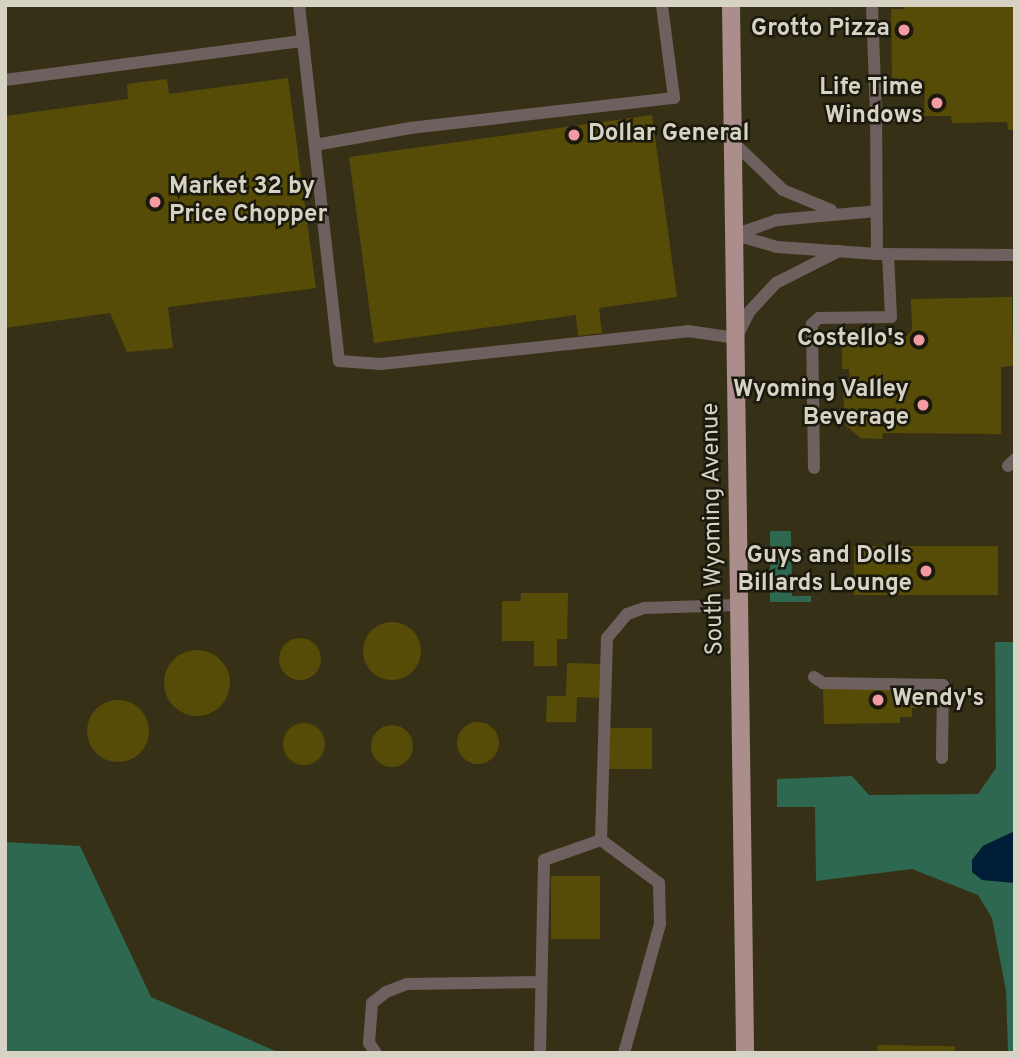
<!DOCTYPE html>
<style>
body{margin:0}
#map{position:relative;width:1020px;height:1058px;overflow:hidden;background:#363116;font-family:Overpass,sans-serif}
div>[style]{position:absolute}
.green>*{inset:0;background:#2f6850}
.water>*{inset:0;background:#001d37}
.building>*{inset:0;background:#574c07;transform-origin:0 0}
.round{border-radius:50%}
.service>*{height:12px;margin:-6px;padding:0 6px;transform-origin:6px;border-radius:6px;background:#6e605f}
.primary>*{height:18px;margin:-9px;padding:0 9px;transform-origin:9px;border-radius:9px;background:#ab8d8c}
.dots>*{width:19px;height:19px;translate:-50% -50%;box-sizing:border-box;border:4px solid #1b190d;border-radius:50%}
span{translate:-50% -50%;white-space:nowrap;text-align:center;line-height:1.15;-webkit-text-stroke:5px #1b190d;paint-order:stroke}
.poi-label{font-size:24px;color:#d6d3c4;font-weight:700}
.right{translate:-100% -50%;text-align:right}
.left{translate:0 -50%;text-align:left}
.street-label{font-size:24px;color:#d6d3c4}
.frame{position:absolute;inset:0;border:7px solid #d6d3c4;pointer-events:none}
</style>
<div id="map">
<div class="green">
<div style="clip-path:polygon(770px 531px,791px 531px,792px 596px,811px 596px,811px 602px,770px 602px)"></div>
<div style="clip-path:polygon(995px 642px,1015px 642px,1015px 831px,983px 846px,972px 860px,972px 872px,1015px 883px,1015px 1053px,1008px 1053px,1006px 991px,992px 918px,978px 895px,912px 869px,816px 881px,815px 807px,777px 807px,777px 779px,852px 776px,869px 795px,978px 794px,996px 768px)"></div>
<div style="clip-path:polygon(5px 842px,80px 846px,151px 997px,280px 1053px,5px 1053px)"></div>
</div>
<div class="water">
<div style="clip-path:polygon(1015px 831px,1015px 883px,982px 880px,972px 872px,972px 860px,983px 846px)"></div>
</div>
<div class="building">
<div style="clip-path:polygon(904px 5px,1015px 5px,1015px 130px,1008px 130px,1007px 122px,952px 123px,951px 116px,924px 116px,925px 81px,892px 81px,891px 9px,904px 9px)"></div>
<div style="clip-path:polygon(288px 78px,316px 288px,168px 307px,173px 348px,127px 352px,110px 313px,5px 328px,5px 116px,128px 99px,127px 84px,167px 79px,169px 94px)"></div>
<div style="clip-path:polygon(652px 115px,677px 297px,599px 308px,602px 333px,578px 336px,576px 315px,374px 343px,349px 157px)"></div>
<div style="clip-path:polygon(1012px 297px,1013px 366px,1001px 367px,1001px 434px,883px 433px,882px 439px,861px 438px,845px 425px,843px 385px,850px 385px,849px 369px,842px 369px,842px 344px,900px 344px,912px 330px,911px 299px)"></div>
<div style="left:998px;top:546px;width:49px;height:144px;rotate:90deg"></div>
<div style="clip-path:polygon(521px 593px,568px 593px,567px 639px,557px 639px,557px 666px,534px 666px,534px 641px,502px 641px,502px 601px,521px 601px)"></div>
<div class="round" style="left:363px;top:622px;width:58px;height:58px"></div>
<div class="round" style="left:279px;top:638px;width:42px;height:42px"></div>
<div class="round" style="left:164px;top:650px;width:66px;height:66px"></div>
<div style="clip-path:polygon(567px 663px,603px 664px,602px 698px,577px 697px,576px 722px,546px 722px,547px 696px,566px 696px)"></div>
<div style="clip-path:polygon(901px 687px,901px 693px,933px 693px,934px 707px,912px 708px,912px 717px,900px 717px,900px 723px,824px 724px,823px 688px)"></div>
<div class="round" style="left:87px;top:700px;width:62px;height:62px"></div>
<div class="round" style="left:457px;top:722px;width:42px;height:42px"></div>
<div class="round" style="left:283px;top:723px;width:42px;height:42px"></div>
<div class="round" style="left:371px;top:725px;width:42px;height:42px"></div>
<div style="left:606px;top:728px;width:46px;height:41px"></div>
<div style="left:551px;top:876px;width:49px;height:63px"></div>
<div style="left:878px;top:1045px;width:77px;height:8px;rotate:1deg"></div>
</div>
<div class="service">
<div style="left:299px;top:5px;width:358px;rotate:83.6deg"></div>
<div style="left:339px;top:361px;width:42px;rotate:4.1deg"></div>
<div style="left:381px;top:364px;width:309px;rotate:-6.1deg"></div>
<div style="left:688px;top:331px;width:49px;rotate:8.3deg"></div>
<div style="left:736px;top:338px;width:29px;rotate:-63deg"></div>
<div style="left:749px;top:312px;width:40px;rotate:-47deg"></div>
<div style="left:776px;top:283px;width:71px;rotate:-26.9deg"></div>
<div style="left:872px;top:5px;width:110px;rotate:87.9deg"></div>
<div style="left:5px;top:80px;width:301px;rotate:-7.5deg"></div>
<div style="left:734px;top:143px;width:68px;rotate:43.8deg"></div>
<div style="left:783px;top:190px;width:52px;rotate:22.6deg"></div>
<div style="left:315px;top:145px;width:97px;rotate:-10.1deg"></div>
<div style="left:410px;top:128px;width:266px;rotate:-6.5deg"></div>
<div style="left:674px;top:98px;width:94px;rotate:-97.4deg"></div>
<div style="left:737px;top:234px;width:42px;rotate:-19.3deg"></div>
<div style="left:777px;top:220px;width:100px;rotate:-5.1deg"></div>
<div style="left:736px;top:235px;width:43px;rotate:16.3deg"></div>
<div style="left:777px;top:247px;width:100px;rotate:4deg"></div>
<div style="left:877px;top:254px;width:138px;rotate:0.4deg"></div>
<div style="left:877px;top:254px;width:139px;rotate:-90.4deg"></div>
<div style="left:876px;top:115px;width:25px"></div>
<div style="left:1008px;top:466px;width:10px;rotate:-45deg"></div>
<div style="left:814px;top:468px;width:144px;rotate:-90.8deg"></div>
<div style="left:812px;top:324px;width:9px;rotate:-41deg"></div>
<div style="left:819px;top:318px;width:72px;rotate:-0.8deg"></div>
<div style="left:891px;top:317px;width:63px;rotate:-92.7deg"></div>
<div style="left:814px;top:677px;width:11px;rotate:34deg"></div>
<div style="left:823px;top:683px;width:120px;rotate:1deg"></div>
<div style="left:943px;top:685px;width:73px;rotate:90.8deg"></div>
<div style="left:376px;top:1053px;width:12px;rotate:-125deg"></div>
<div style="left:369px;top:1043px;width:40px;rotate:-85.7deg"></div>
<div style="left:372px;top:1003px;width:18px;rotate:-38deg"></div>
<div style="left:386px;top:992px;width:22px;rotate:-21deg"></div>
<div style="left:407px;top:984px;width:134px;rotate:-0.9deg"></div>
<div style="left:540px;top:1053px;width:193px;rotate:-88.8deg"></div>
<div style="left:544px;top:860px;width:60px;rotate:-19.3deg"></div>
<div style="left:624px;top:1053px;width:134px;rotate:-74.4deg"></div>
<div style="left:660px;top:924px;width:41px;rotate:-91.4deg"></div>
<div style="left:659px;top:883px;width:72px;rotate:-143.4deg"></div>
<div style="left:601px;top:840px;width:202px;rotate:-88.3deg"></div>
<div style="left:607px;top:638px;width:31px;rotate:-50deg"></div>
<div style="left:627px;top:614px;width:18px;rotate:-19deg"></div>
<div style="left:644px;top:608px;width:94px;rotate:-1.8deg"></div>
</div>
<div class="primary">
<div style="left:731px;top:5px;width:1048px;rotate:89.23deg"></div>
</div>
<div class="dots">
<div style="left:904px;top:30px;background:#f49aa2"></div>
<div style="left:937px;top:103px;background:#f49aa2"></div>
<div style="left:574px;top:135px;background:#f49aa2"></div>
<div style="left:155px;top:202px;background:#f49aa2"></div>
<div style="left:919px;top:340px;background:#f49aa2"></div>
<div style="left:923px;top:405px;background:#f49aa2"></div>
<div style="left:926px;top:571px;background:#f49aa2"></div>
<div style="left:878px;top:700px;background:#f49aa2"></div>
</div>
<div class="poi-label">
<span class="right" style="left:890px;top:30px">Grotto Pizza</span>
<span class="right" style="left:923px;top:103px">Life Time<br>Windows</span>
<span class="left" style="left:588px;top:135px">Dollar General</span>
<span class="left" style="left:169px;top:202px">Market 32 by<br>Price Chopper</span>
<span class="right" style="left:905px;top:340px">Costello's</span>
<span class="right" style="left:909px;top:405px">Wyoming Valley<br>Beverage</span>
<span class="right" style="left:912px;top:571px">Guys and Dolls<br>Billards Lounge</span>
<span class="left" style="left:892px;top:700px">Wendy's</span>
</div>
<div class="street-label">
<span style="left:714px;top:529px;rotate:-91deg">South Wyoming Avenue</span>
</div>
<div class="frame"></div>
</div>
